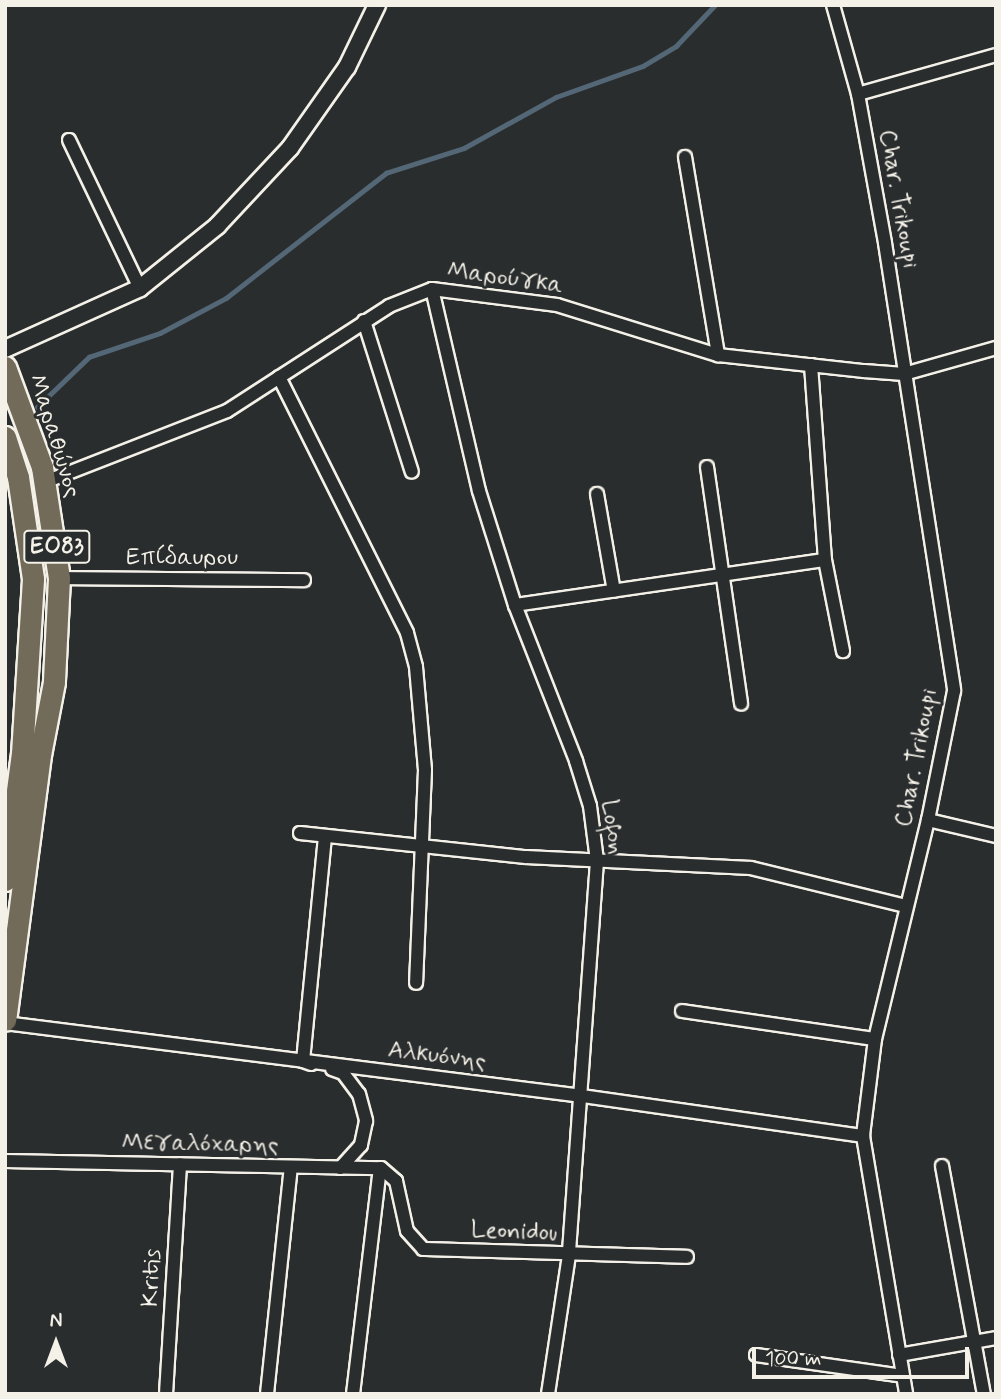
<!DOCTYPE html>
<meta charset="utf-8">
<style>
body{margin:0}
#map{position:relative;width:1001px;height:1399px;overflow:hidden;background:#2a2d2e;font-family:Mynerve,sans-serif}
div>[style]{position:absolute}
.stream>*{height:4.5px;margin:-2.25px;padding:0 2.25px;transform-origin:2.25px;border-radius:2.25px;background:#536776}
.roads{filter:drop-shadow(2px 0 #f4f1e8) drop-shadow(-2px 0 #f4f1e8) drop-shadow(0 2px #f4f1e8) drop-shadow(0 -2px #f4f1e8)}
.minor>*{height:12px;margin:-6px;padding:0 6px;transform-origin:6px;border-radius:6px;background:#2a2d2e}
.tertiary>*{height:16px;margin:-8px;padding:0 8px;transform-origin:8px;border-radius:8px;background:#2a2d2e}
.primary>*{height:21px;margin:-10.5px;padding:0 10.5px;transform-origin:10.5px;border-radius:10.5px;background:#736b5a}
span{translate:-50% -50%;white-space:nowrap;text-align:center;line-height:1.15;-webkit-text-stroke:6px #2a2d2e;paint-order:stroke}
.shield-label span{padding:2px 5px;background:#2a2d2e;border:2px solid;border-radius:5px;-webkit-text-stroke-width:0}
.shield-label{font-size:23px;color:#f4f1e8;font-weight:700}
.street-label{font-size:24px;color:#f4f1e8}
.frame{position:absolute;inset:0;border:7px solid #f4f1e8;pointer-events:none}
.north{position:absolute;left:21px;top:1308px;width:70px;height:70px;-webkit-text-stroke:5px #2a2d2e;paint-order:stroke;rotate:0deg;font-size:19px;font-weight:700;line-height:28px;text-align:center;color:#f4f1e8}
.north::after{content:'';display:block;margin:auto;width:24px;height:32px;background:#f4f1e8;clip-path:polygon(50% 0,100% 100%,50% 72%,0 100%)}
.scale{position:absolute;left:752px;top:1347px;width:217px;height:32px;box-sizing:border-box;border:4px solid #f4f1e8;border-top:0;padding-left:9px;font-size:21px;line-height:24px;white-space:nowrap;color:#f4f1e8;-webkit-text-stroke:5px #2a2d2e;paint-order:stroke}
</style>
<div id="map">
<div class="stream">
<div style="left:37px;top:407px;width:72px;rotate:-43.9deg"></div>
<div style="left:89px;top:357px;width:75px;rotate:-18.7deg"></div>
<div style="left:160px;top:333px;width:75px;rotate:-27.9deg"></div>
<div style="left:226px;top:298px;width:203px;rotate:-38deg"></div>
<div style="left:386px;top:173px;width:82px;rotate:-17.8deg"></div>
<div style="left:464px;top:148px;width:105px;rotate:-29deg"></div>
<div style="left:556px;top:97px;width:92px;rotate:-19.6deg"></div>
<div style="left:643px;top:66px;width:39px;rotate:-31deg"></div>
<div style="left:676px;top:46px;width:57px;rotate:-46.4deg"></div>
</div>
<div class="roads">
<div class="minor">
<div style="left:833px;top:5px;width:92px;rotate:74.3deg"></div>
<div style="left:858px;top:94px;width:151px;rotate:79.7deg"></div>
<div style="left:885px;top:243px;width:453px;rotate:81.2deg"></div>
<div style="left:954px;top:691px;width:132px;rotate:101.4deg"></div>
<div style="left:928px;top:820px;width:225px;rotate:103.6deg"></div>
<div style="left:875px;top:1039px;width:98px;rotate:97.1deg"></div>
<div style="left:863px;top:1136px;width:262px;rotate:80.5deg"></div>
<div style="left:858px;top:94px;width:143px;rotate:-15.8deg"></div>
<div style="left:69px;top:140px;width:164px;rotate:64.4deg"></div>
<div style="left:685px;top:157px;width:201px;rotate:80.5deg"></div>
<div style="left:432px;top:289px;width:207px;rotate:76.9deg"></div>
<div style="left:479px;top:491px;width:120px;rotate:72.5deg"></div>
<div style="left:515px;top:605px;width:168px;rotate:68.6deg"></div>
<div style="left:576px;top:761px;width:47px;rotate:72.7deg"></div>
<div style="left:590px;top:806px;width:55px;rotate:82.7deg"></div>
<div style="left:597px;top:861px;width:395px;rotate:94.1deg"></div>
<div style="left:569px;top:1255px;width:141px;rotate:98.6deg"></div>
<div style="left:364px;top:321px;width:158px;rotate:72.4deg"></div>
<div style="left:811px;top:365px;width:196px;rotate:85.9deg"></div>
<div style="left:825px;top:560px;width:93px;rotate:78.8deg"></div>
<div style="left:279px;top:377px;width:286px;rotate:63.4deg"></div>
<div style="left:407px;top:633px;width:35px;rotate:75deg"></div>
<div style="left:416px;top:667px;width:103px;rotate:85deg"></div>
<div style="left:425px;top:770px;width:213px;rotate:92.4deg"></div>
<div style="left:707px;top:467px;width:239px;rotate:81.8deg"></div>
<div style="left:45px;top:482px;width:195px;rotate:-21.3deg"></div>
<div style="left:227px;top:411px;width:193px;rotate:-32.9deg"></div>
<div style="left:389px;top:306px;width:46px;rotate:-21.6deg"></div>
<div style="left:432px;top:289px;width:126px;rotate:7.3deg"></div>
<div style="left:557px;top:305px;width:169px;rotate:17.3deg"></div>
<div style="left:718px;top:355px;width:147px;rotate:6.3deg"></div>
<div style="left:864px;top:371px;width:40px;rotate:4.3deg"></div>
<div style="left:904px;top:374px;width:96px;rotate:-15.8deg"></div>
<div style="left:597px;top:494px;width:98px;rotate:80.1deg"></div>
<div style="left:59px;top:578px;width:245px;rotate:0.5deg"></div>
<div style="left:515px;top:605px;width:313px;rotate:-8.3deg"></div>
<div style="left:928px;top:820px;width:70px;rotate:13.2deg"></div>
<div style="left:300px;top:833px;width:227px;rotate:6.1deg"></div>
<div style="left:526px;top:857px;width:225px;rotate:2.8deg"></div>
<div style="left:751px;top:868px;width:160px;rotate:13.8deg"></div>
<div style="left:682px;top:1011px;width:195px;rotate:8.3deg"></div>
<div style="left:5px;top:1023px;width:582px;rotate:7.21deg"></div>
<div style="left:582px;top:1096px;width:284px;rotate:8.1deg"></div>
<div style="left:311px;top:1064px;width:9px;rotate:-159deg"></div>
<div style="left:303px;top:1061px;width:226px;rotate:-84.4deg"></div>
<div style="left:332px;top:1069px;width:12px;rotate:20deg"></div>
<div style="left:343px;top:1073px;width:26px;rotate:53deg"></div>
<div style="left:359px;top:1094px;width:28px;rotate:75deg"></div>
<div style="left:366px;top:1121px;width:25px;rotate:102deg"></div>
<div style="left:361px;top:1145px;width:31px;rotate:132deg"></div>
<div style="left:5px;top:1161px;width:376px;rotate:1.1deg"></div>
<div style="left:381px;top:1168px;width:20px;rotate:41deg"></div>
<div style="left:396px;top:1181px;width:51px;rotate:77.6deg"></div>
<div style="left:407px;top:1231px;width:24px;rotate:48deg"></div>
<div style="left:423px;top:1249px;width:264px;rotate:1.7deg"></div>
<div style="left:942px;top:1166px;width:232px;rotate:79.6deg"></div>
<div style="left:756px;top:1355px;width:148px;rotate:8.1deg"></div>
<div style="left:899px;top:1355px;width:98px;rotate:-9.9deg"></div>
<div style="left:166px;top:1394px;width:230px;rotate:-86.5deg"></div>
<div style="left:267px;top:1394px;width:228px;rotate:-84deg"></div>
<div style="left:353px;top:1394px;width:227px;rotate:-83.2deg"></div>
</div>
<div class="tertiary">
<div style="left:5px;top:349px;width:148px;rotate:-24.3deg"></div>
<div style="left:140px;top:288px;width:99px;rotate:-38.8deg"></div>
<div style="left:217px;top:226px;width:107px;rotate:-46.9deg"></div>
<div style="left:290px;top:148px;width:99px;rotate:-54.9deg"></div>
<div style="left:347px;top:67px;width:69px;rotate:-64.2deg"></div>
</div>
<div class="primary">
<div style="left:5px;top:367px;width:107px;rotate:69.7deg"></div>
<div style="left:42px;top:467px;width:112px;rotate:81.3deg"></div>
<div style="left:59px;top:578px;width:104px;rotate:92.8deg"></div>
<div style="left:54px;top:682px;width:74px;rotate:100.9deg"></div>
<div style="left:40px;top:755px;width:267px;rotate:97.5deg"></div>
<div style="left:5px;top:437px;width:42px;rotate:72deg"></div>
<div style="left:18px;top:477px;width:103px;rotate:81.6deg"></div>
<div style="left:33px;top:579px;width:174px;rotate:93.6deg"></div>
<div style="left:22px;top:753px;width:128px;rotate:97.6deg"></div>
</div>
</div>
<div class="shield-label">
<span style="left:57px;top:547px">ΕΟ83</span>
</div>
<div class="street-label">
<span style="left:898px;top:199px;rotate:80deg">Char. Trikoupi</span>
<span style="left:505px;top:278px;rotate:8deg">Μαρούγκα</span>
<span style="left:54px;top:436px;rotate:73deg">Μαραθώνος</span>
<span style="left:182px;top:558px">Επίδαυρου</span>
<span style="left:917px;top:758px;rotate:-79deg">Char. Trikoupi</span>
<span style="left:612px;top:827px;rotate:82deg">Lofon</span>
<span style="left:437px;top:1056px;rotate:7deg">Αλκυόνης</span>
<span style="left:200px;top:1144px;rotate:1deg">Μεγαλόχαρης</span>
<span style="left:514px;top:1232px;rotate:2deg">Leonidou</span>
<span style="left:152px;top:1278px;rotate:-87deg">Kritis</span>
</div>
<div class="frame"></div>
<div class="north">N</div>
<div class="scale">100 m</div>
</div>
